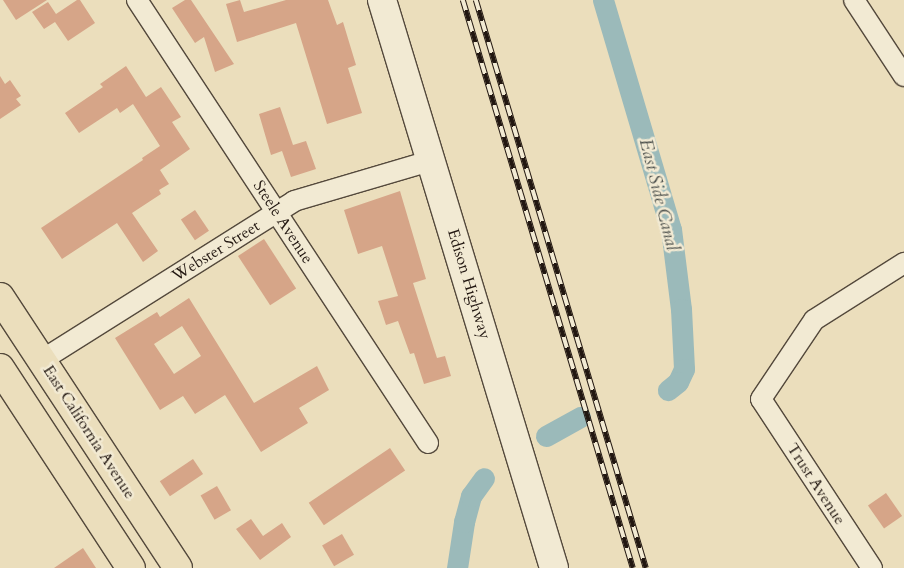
<!DOCTYPE html>
<style>
body{margin:0}
#map{position:relative;width:904px;height:568px;overflow:hidden;background:#ebdebc;font-family:Cardo,serif}
div>[style]{position:absolute}
.canal>*{height:21px;margin:-10.5px;padding:0 10.5px;transform-origin:10.5px;border-radius:10.5px;background:#9bbaba}
.building>*{inset:0;background:#d6a588;transform-origin:0 0}
.roads{filter:drop-shadow(1px 0 #54493c) drop-shadow(-1px 0 #54493c) drop-shadow(0 1px #54493c) drop-shadow(0 -1px #54493c)}
.minor>*{height:20px;margin:-10px;padding:0 10px;transform-origin:10px;border-radius:10px;background:#f2ead3}
.secondary>*{height:28px;margin:-14px;padding:0 14px;transform-origin:14px;border-radius:14px;background:#f2ead3}
.primary>*{height:28px;margin:-14px;padding:0 14px;transform-origin:14px;border-radius:14px;background:#ebdebc}
.rail>*{height:5.5px;margin-top:-2.75px;transform-origin:0;background:repeating-linear-gradient(90deg,#f2ead3 0 11px,#221711 0 22px);box-sizing:border-box;border-block:1px solid #221711}
span{translate:-50% -50%;white-space:nowrap;text-align:center;line-height:1.15;-webkit-text-stroke:5px #f2ead3;paint-order:stroke}
.street-label{font-size:16px;color:#221711}
.water-label{font-size:18px;color:#4c504c;font-style:italic}
</style>
<div id="map">
<div class="canal">
<div style="left:603px;top:0;width:239px;rotate:73.5deg"></div>
<div style="left:671px;top:229px;width:81px;rotate:82.9deg"></div>
<div style="left:681px;top:309px;width:60px;rotate:87.1deg"></div>
<div style="left:684px;top:369px;width:14px;rotate:115deg"></div>
<div style="left:678px;top:382px;width:13px;rotate:141deg"></div>
<div style="left:546px;top:436px;width:39px;rotate:-29deg"></div>
<div style="left:457px;top:568px;width:47px;rotate:-81.3deg"></div>
<div style="left:464px;top:522px;width:27px;rotate:-75deg"></div>
<div style="left:471px;top:496px;width:22px;rotate:-54deg"></div>
</div>
<div class="building">
<div style="clip-path:polygon(3px 0,47px 0,16px 20px)"></div>
<div style="clip-path:polygon(77px 0,80px 0,95px 23px,68px 41px,55px 22px,44px 29px,32px 12px,48px 2px,56px 14px)"></div>
<div style="clip-path:polygon(185px 0,191px 0,234px 64px,215px 72px,204px 37px,195px 43px,172px 8px)"></div>
<div style="clip-path:polygon(240px 0,244px 12px,286px 0,328px 0,337px 25px,343px 22px,356px 65px,348px 68px,362px 113px,327px 124px,296px 23px,237px 42px,226px 4px)"></div>
<div style="clip-path:polygon(126px 66px,146px 97px,161px 87px,181px 117px,172px 122px,190px 149px,160px 170px,169px 184px,159px 190px,161px 194px,132px 213px,158px 251px,143px 262px,117px 223px,62px 259px,41px 228px,143px 160px,142px 158px,160px 146px,133px 104px,120px 113px,117px 108px,79px 133px,65px 113px,103px 87px,100px 84px)"></div>
<div style="clip-path:polygon(0 76px,5px 84px,10px 80px,21px 96px,16px 99px,21px 105px,0 119px)"></div>
<div style="clip-path:polygon(280px 107px,293px 145px,306px 141px,316px 169px,291px 177px,282px 151px,271px 155px,259px 114px)"></div>
<div style="clip-path:polygon(400px 191px,426px 279px,413px 283px,437px 358px,445px 356px,451px 376px,424px 384px,414px 353px,410px 354px,398px 321px,386px 325px,378px 301px,398px 296px,382px 246px,358px 254px,344px 210px)"></div>
<div style="left:195px;top:210px;width:25px;height:17px;rotate:56deg"></div>
<div style="left:264px;top:239px;width:59px;height:31px;rotate:57deg"></div>
<div style="clip-path:polygon(evenodd,189px 298px,254px 403px,317px 366px,329px 390px,299px 408px,308px 423px,261px 452px,225px 395px,195px 414px,183px 396px,160px 410px,115px 338px,157px 312px,160px 317px,189px 298px,182px 326px,201px 356px,174px 374px,154px 344px,182px 326px)"></div>
<div style="left:390px;top:448px;width:27px;height:98px;rotate:56deg"></div>
<div style="left:193px;top:459px;width:18px;height:40px;rotate:56deg"></div>
<div style="left:217px;top:486px;width:28px;height:19px;rotate:60deg"></div>
<div style="left:886px;top:493px;width:28px;height:22px;rotate:55deg"></div>
<div style="clip-path:polygon(251px 519px,263px 536px,282px 523px,291px 537px,260px 560px,236px 529px)"></div>
<div style="left:342px;top:534px;width:24px;height:23px;rotate:60deg"></div>
<div style="clip-path:polygon(83px 548px,96px 568px,54px 568px)"></div>
</div>
<div class="roads">
<div class="minor">
<div style="left:137px;top:0;width:530px;rotate:56.7deg"></div>
<div style="left:854px;top:0;width:91px;rotate:56.7deg"></div>
<div style="left:42px;top:360px;width:298px;rotate:-32.2deg"></div>
<div style="left:294px;top:201px;width:142px;rotate:-16.4deg"></div>
<div style="left:872px;top:568px;width:202px;rotate:-123.3deg"></div>
<div style="left:761px;top:399px;width:95px;rotate:-56.1deg"></div>
<div style="left:814px;top:320px;width:107px;rotate:-32.3deg"></div>
</div>
<div class="secondary">
<div style="left:382px;top:0;width:593px;rotate:73.15deg"></div>
</div>
<div class="primary">
<div style="left:0;top:297px;width:324px;rotate:56.7deg"></div>
<div style="left:0;top:368px;width:239px;rotate:56.8deg"></div>
</div>
</div>
<div class="rail">
<div style="left:463px;top:0;width:593px;rotate:73.34deg"></div>
<div style="left:476px;top:0;width:593px;rotate:73.34deg"></div>
</div>
<div class="street-label">
<span style="left:283px;top:222px;rotate:57deg">Steele Avenue</span>
<span style="left:216px;top:251px;rotate:-32deg">Webster Street</span>
<span style="left:469px;top:284px;rotate:73deg">Edison Highway</span>
<span style="left:89px;top:432px;rotate:57deg">East California Avenue</span>
<span style="left:816px;top:484px;rotate:57deg">Trust Avenue</span>
</div>
<div class="water-label">
<span style="left:658px;top:195px;rotate:76deg">East Side Canal</span>
</div>
</div>
